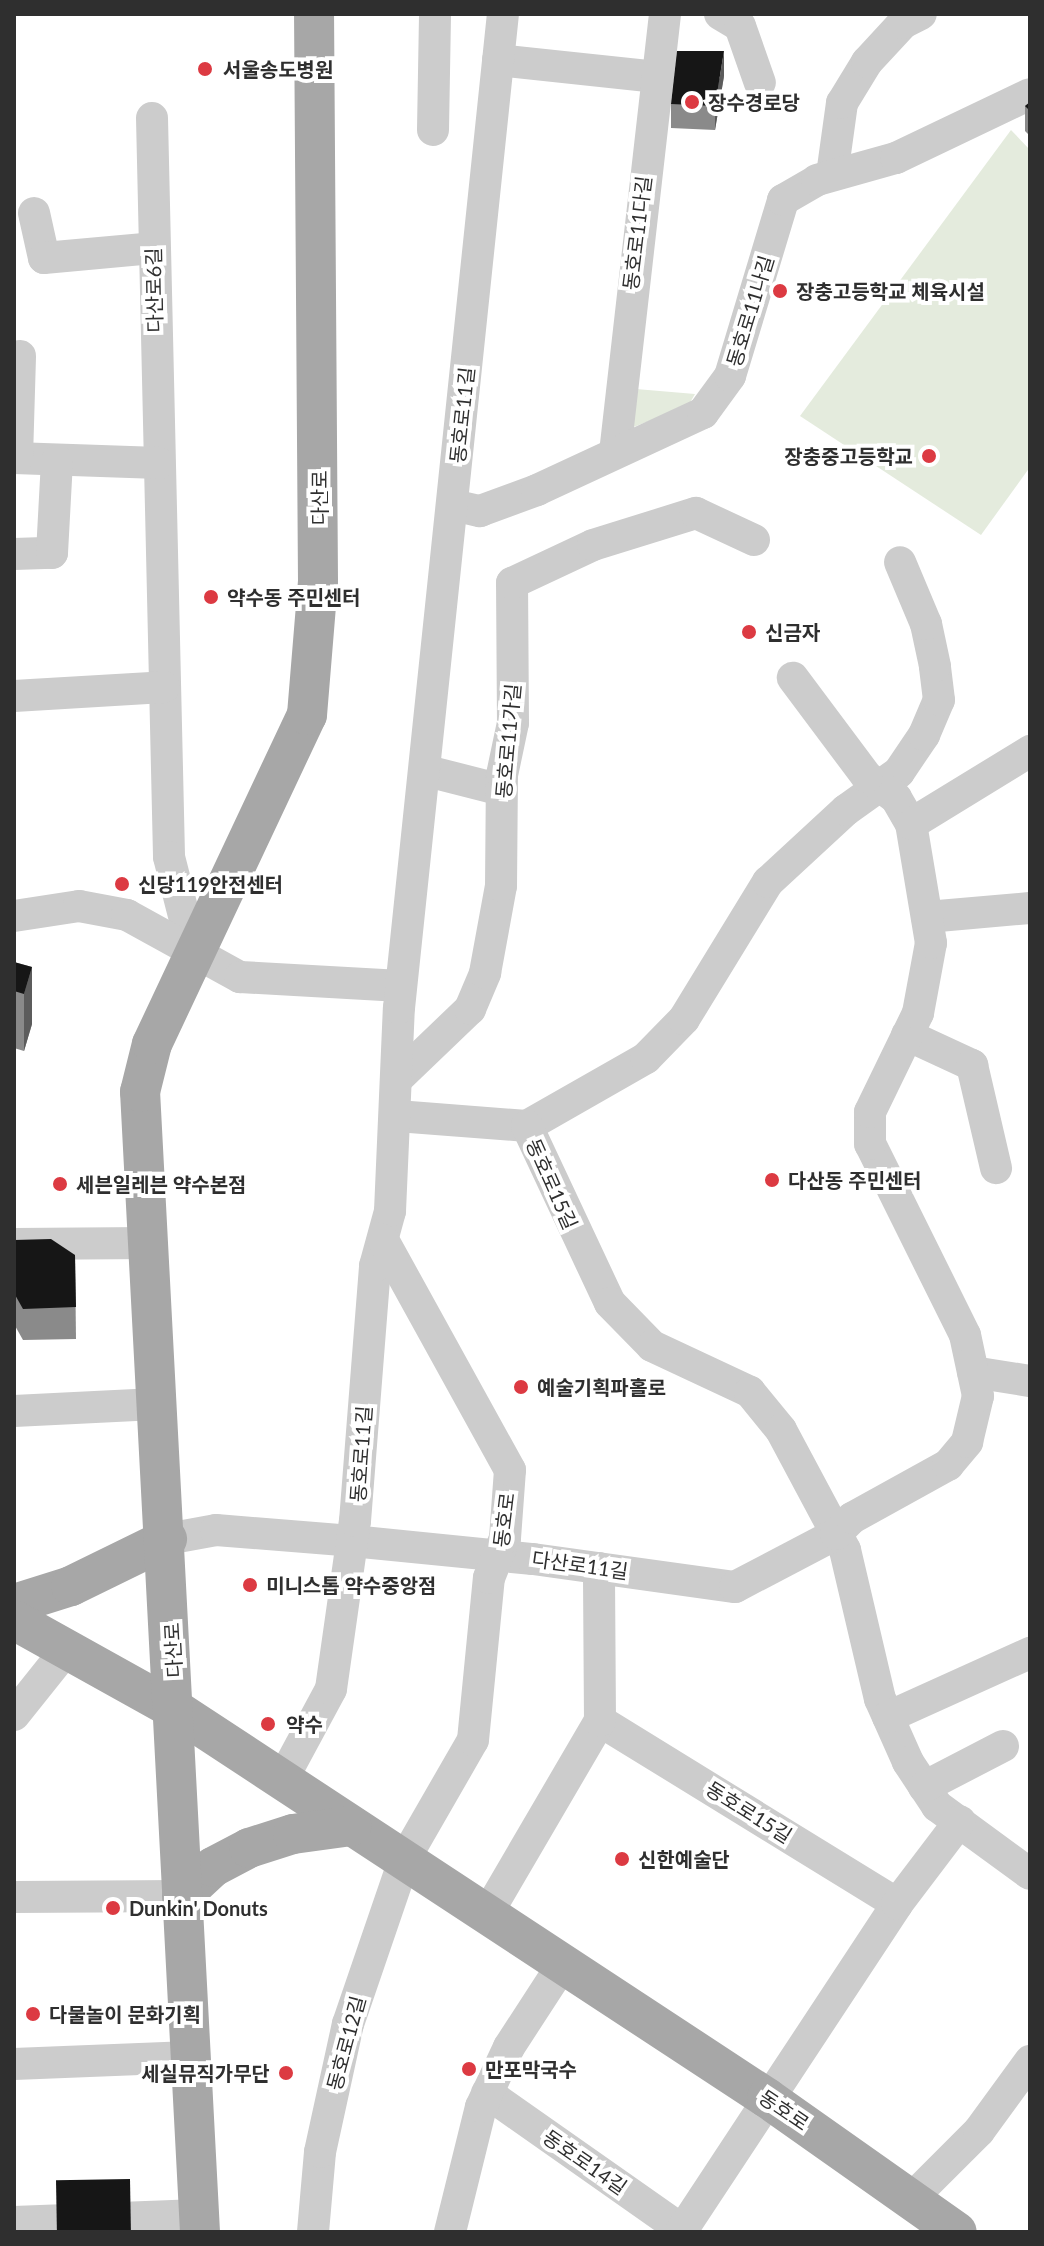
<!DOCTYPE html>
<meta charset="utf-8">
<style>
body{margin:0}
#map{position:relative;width:1044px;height:2246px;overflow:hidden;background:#fff;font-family:Lato,"Noto Sans KR",sans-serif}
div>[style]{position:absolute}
.green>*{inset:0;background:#e4ebdd}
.minor>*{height:32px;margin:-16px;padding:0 16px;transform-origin:16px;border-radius:16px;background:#ccc}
.major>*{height:40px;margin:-20px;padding:0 20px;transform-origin:20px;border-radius:20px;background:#a7a7a7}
.wall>*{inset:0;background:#8a8a8a}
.shaded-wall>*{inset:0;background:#5c5c5c}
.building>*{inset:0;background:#161616;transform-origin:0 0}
.dots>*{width:22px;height:22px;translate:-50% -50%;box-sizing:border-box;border:4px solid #fff;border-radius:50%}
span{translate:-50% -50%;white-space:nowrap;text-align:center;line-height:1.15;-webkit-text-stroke:8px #fff;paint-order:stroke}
.poi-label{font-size:20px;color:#2f2f2f;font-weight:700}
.left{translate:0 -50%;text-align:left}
.right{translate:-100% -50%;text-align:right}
.street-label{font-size:20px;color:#2f2f2f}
.frame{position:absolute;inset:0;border:16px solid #2f2f2f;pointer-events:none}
</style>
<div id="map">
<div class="green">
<div style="clip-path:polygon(1011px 130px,1030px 150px,1030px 467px,981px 535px,800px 416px)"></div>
<div style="clip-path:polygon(636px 389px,695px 394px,688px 406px,631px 428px)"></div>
</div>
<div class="minor">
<div style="left:720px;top:14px;width:23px;rotate:31deg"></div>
<div style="left:740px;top:26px;width:60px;rotate:70.7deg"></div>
<div style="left:498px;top:60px;width:160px;rotate:6.1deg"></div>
<div style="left:152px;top:118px;width:739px;rotate:88.68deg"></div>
<div style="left:169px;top:857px;width:101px;rotate:75.7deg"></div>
<div style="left:433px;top:130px;width:116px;rotate:-89deg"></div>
<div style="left:832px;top:175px;width:73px;rotate:-82.1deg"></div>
<div style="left:842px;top:103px;width:48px;rotate:-58.6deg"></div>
<div style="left:867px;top:62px;width:53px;rotate:-47.3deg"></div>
<div style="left:903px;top:23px;width:20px;rotate:-27deg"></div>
<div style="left:34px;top:213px;width:46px;rotate:77.5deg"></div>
<div style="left:44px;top:258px;width:109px;rotate:-5.2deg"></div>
<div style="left:615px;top:453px;width:442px;rotate:-83.5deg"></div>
<div style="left:14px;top:458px;width:145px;rotate:2deg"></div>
<div style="left:17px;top:458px;width:102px;rotate:-88.3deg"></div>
<div style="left:453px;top:505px;width:28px;rotate:13deg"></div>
<div style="left:480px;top:511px;width:61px;rotate:-20.2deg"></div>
<div style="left:537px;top:490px;width:183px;rotate:-24.9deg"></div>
<div style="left:703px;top:413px;width:46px;rotate:-53.9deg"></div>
<div style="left:730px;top:376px;width:184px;rotate:-73.2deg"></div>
<div style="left:783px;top:200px;width:39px;rotate:-30deg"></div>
<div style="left:817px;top:180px;width:82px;rotate:-15.6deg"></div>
<div style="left:896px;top:158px;width:148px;rotate:-25.5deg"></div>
<div style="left:14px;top:554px;width:38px;rotate:-2deg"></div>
<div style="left:52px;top:553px;width:92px;rotate:-86.9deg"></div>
<div style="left:14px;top:696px;width:150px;rotate:-3.4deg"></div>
<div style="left:427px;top:771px;width:77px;rotate:14.2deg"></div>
<div style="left:911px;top:824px;width:140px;rotate:-31.5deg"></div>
<div style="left:14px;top:916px;width:66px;rotate:-8.7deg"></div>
<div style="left:79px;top:906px;width:49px;rotate:10.6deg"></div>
<div style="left:127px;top:915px;width:129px;rotate:28.8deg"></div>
<div style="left:240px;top:977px;width:161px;rotate:3.2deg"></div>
<div style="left:927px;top:917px;width:103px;rotate:-5deg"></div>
<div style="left:907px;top:1035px;width:72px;rotate:24.8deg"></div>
<div style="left:972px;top:1065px;width:106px;rotate:76.9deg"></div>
<div style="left:398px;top:1078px;width:100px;rotate:-43.8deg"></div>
<div style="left:470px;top:1009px;width:39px;rotate:-67deg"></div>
<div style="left:485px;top:973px;width:88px;rotate:-79.6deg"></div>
<div style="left:501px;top:886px;width:111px;rotate:-89.5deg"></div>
<div style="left:502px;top:775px;width:53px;rotate:-78.1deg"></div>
<div style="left:513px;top:723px;width:140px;rotate:-90.4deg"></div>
<div style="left:512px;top:583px;width:89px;rotate:-25.1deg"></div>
<div style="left:593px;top:545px;width:108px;rotate:-17.3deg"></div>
<div style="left:696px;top:513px;width:64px;rotate:25deg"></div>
<div style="left:397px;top:1116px;width:130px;rotate:4.4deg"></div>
<div style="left:527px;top:1126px;width:137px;rotate:-29.7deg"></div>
<div style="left:646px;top:1058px;width:54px;rotate:-45.7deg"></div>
<div style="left:684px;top:1019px;width:161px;rotate:-58.5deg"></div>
<div style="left:768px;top:882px;width:106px;rotate:-42.7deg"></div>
<div style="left:846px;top:810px;width:65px;rotate:-35.6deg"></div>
<div style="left:899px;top:772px;width:45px;rotate:-56deg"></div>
<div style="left:924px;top:735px;width:38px;rotate:-67deg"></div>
<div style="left:939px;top:700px;width:34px;rotate:-97deg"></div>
<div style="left:935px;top:666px;width:43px;rotate:-102.1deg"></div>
<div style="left:926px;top:624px;width:67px;rotate:-112.8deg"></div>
<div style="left:527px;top:1126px;width:195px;rotate:64.9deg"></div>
<div style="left:610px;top:1303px;width:60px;rotate:45.7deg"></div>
<div style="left:652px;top:1346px;width:108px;rotate:25.1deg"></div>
<div style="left:750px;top:1392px;width:49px;rotate:50.8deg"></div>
<div style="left:781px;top:1430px;width:136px;rotate:61.9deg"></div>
<div style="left:845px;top:1550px;width:153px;rotate:76.8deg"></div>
<div style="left:880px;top:1699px;width:69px;rotate:66deg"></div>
<div style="left:908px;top:1762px;width:53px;rotate:56.6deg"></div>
<div style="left:937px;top:1806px;width:115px;rotate:36.2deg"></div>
<div style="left:14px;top:1244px;width:134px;rotate:-0.4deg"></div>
<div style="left:973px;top:1372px;width:58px;rotate:9deg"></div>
<div style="left:14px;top:1411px;width:142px;rotate:-2.8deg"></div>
<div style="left:167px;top:1539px;width:50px;rotate:-10.4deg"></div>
<div style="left:216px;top:1530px;width:136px;rotate:4.6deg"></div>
<div style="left:352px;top:1541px;width:182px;rotate:5.7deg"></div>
<div style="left:533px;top:1559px;width:204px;rotate:7.9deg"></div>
<div style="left:735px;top:1587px;width:114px;rotate:-27.7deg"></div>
<div style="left:836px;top:1534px;width:23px;rotate:-45deg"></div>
<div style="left:852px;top:1518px;width:110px;rotate:-28.9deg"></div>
<div style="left:948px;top:1465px;width:30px;rotate:-50deg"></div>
<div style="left:967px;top:1442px;width:47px;rotate:-76.6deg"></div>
<div style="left:978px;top:1396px;width:62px;rotate:-102deg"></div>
<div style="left:965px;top:1335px;width:213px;rotate:-116.4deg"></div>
<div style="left:870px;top:1144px;width:32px;rotate:-90deg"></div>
<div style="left:870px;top:1112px;width:110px;rotate:-64.1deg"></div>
<div style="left:918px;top:1013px;width:71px;rotate:-79.5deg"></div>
<div style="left:931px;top:943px;width:121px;rotate:-99.5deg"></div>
<div style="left:911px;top:824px;width:30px;rotate:-120deg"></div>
<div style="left:896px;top:798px;width:36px;rotate:-144deg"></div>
<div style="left:867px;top:777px;width:124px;rotate:-126.8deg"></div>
<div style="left:14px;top:1715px;width:82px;rotate:-51.4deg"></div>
<div style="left:888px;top:1717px;width:156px;rotate:-24.3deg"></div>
<div style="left:600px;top:1721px;width:349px;rotate:31.6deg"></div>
<div style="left:282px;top:1780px;width:103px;rotate:-61.7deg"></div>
<div style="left:331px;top:1689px;width:170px;rotate:-81.9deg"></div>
<div style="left:355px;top:1521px;width:256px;rotate:-85.5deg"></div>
<div style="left:375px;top:1266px;width:57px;rotate:-74.7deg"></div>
<div style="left:390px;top:1211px;width:203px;rotate:-87.5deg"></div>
<div style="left:399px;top:1008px;width:999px;rotate:-84.03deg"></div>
<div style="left:924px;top:1787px;width:89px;rotate:-27.4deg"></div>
<div style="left:14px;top:1897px;width:168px;rotate:-0.3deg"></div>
<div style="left:487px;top:1914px;width:224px;rotate:-59.7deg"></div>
<div style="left:600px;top:1721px;width:153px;rotate:-90.4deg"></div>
<div style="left:14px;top:2064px;width:176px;rotate:-2.3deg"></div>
<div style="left:487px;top:2093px;width:242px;rotate:35.1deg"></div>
<div style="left:912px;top:2198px;width:95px;rotate:-45deg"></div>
<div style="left:979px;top:2131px;width:87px;rotate:-53.9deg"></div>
<div style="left:14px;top:2222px;width:185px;rotate:-2.2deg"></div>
<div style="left:313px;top:2232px;width:80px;rotate:-85deg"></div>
<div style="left:320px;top:2152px;width:131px;rotate:-77.7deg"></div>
<div style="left:348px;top:2024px;width:173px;rotate:-71.1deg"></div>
<div style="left:404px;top:1860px;width:138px;rotate:-60.1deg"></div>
<div style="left:473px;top:1740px;width:163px;rotate:-84.4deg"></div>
<div style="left:489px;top:1578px;width:43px;rotate:-68.2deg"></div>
<div style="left:505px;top:1538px;width:68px;rotate:-85.8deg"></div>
<div style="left:510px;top:1470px;width:263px;rotate:-118.9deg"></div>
<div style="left:450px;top:2232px;width:129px;rotate:-76.1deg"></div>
<div style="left:481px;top:2107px;width:66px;rotate:-65deg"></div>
<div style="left:509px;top:2047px;width:99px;rotate:-57deg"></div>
<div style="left:681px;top:2232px;width:393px;rotate:-56.6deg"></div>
<div style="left:897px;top:1904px;width:104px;rotate:-52.8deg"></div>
</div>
<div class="major">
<div style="left:14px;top:1604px;width:60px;rotate:-17.5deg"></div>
<div style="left:71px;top:1586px;width:107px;rotate:-26.1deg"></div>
<div style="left:14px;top:1620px;width:185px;rotate:29.1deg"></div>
<div style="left:176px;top:1710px;width:707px;rotate:33.29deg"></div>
<div style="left:767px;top:2098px;width:232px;rotate:35.2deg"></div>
<div style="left:182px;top:1896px;width:42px;rotate:-43.1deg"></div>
<div style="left:213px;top:1867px;width:41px;rotate:-27.8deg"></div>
<div style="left:249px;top:1848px;width:46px;rotate:-17.7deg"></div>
<div style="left:293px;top:1834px;width:59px;rotate:-7.9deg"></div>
<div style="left:200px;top:2232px;width:1142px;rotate:-93.01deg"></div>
<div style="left:140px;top:1092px;width:49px;rotate:-76deg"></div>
<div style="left:152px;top:1044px;width:364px;rotate:-64.8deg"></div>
<div style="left:307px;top:715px;width:133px;rotate:-85.3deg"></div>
<div style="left:318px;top:582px;width:568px;rotate:-90.4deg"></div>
</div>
<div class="wall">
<div style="clip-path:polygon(724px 76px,715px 130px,671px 128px,671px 104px)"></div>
<div style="clip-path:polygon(1030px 102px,1030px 136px,1025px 131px,1025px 106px)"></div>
<div style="clip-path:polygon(14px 962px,32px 967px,32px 1024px,24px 1051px,14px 1048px)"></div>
<div style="clip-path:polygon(14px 1240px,75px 1255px,76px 1339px,23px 1340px,14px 1324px)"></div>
</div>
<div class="shaded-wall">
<div style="clip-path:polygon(724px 51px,724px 76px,715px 130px,715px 106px)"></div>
<div style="clip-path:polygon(32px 967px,32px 1024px,24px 1051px,24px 994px)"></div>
</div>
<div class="building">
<div style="clip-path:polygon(677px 51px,724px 51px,715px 106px,671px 104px)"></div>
<div style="clip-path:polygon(1030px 102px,1030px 111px,1025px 106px)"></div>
<div style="clip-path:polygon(14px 962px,32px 967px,24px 994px,14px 991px)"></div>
<div style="clip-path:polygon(51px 1239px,75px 1255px,76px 1307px,23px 1309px,14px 1293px,14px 1240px)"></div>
<div style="left:130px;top:2179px;width:53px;height:74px;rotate:89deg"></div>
</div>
<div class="dots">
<div style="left:205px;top:69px;background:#dc3a42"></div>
<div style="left:692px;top:102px;background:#dc3a42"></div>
<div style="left:780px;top:291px;background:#dc3a42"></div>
<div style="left:929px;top:456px;background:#dc3a42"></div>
<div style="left:211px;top:597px;background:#dc3a42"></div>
<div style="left:749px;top:632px;background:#dc3a42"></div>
<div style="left:122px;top:884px;background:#dc3a42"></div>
<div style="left:772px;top:1180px;background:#dc3a42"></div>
<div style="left:60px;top:1184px;background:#dc3a42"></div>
<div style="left:521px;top:1387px;background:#dc3a42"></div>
<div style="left:250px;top:1585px;background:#dc3a42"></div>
<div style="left:268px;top:1724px;background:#dc3a42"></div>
<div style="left:622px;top:1859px;background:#dc3a42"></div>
<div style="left:113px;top:1908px;background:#dc3a42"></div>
<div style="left:33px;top:2014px;background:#dc3a42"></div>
<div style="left:469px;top:2069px;background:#dc3a42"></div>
<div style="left:286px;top:2073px;background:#dc3a42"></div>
</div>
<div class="poi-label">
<span class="left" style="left:223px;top:69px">서울송도병원</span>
<span class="left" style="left:708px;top:102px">장수경로당</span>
<span class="left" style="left:796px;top:291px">장충고등학교 체육시설</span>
<span class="right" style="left:913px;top:456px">장충중고등학교</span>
<span class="left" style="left:227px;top:597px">약수동 주민센터</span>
<span class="left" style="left:765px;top:632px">신금자</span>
<span class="left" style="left:138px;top:884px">신당119안전센터</span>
<span class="left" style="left:788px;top:1180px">다산동 주민센터</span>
<span class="left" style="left:76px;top:1184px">세븐일레븐 약수본점</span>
<span class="left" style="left:537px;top:1387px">예술기획파홀로</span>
<span class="left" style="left:266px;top:1585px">미니스톱 약수중앙점</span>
<span class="left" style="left:286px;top:1724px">약수</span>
<span class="left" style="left:638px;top:1859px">신한예술단</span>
<span class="left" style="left:129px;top:1908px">Dunkin' Donuts</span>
<span class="left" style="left:49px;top:2014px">다물놀이 문화기획</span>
<span class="left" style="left:485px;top:2069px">만포막국수</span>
<span class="right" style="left:270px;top:2073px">세실뮤직가무단</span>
</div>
<div class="street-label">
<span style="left:637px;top:233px;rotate:-83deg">동호로11다길</span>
<span style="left:154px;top:290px;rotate:-91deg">다산로6길</span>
<span style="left:750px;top:311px;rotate:-73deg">동호로11나길</span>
<span style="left:462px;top:415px;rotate:-84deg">동호로11길</span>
<span style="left:319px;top:498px;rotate:-90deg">다산로</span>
<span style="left:508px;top:741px;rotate:-85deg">동호로11가길</span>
<span style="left:552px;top:1184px;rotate:66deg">동호로15길</span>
<span style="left:361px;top:1454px;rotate:-86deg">동호로11길</span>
<span style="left:504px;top:1520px;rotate:-83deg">동호로</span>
<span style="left:580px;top:1565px;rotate:8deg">다산로11길</span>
<span style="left:173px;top:1650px;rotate:-93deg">다산로</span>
<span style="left:749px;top:1812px;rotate:32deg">동호로15길</span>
<span style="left:346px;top:2043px;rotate:-75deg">동호로12길</span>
<span style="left:784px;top:2110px;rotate:34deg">동호로</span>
<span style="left:585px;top:2162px;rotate:35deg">동호로14길</span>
</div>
<div class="frame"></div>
</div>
